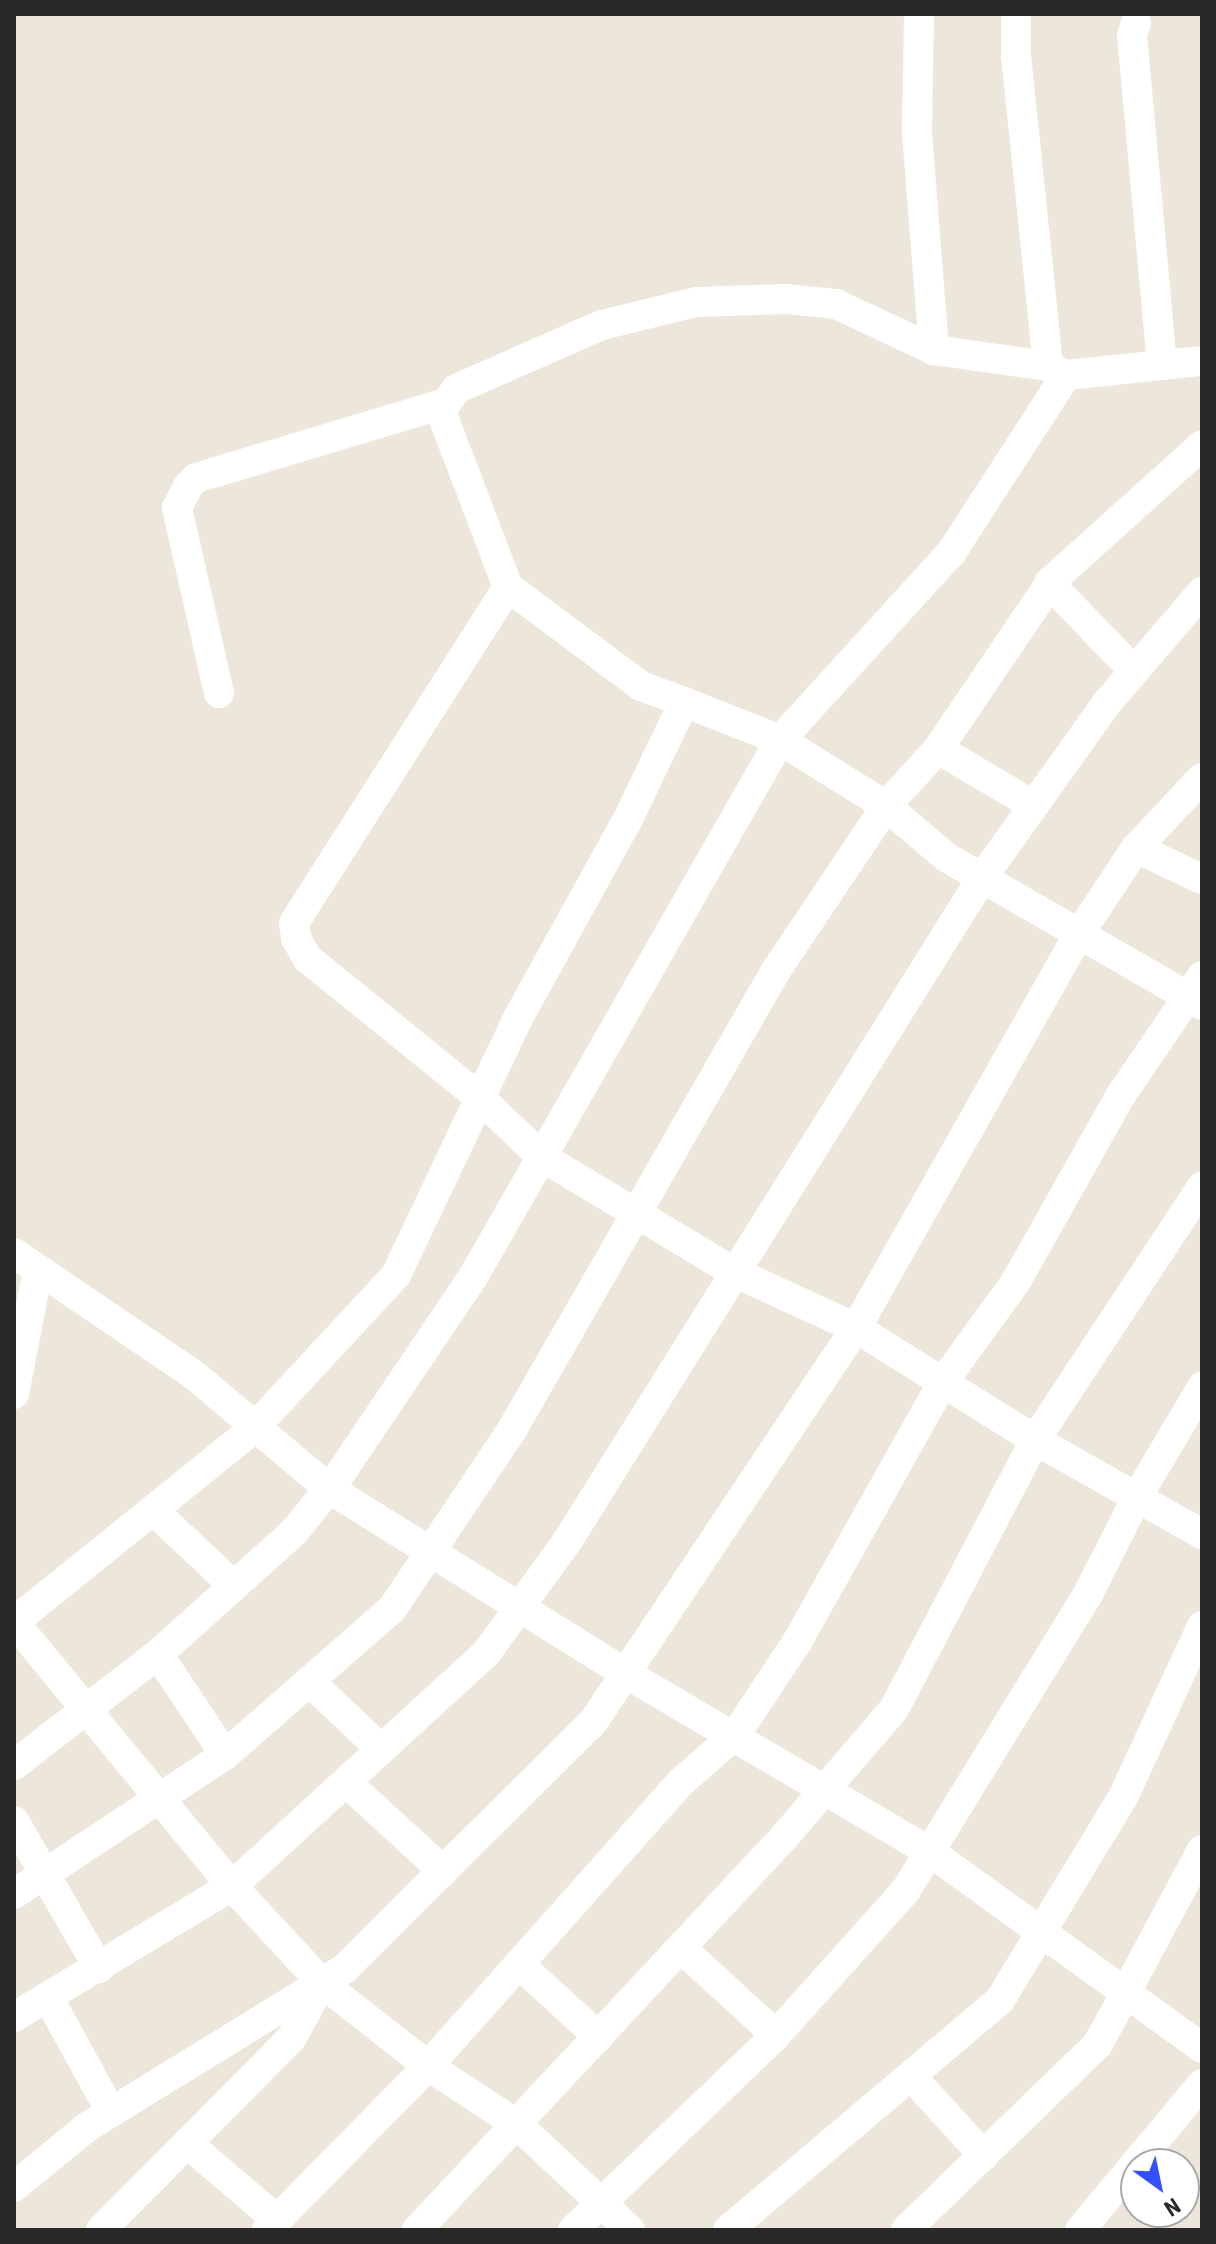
<!DOCTYPE html>
<style>
body{margin:0}
#map{position:relative;width:1216px;height:2244px;overflow:hidden;background:#ede6da;font-family:"Roboto Condensed",sans-serif}
div>[style]{position:absolute}
.street>*{height:30px;margin:-15px;padding:0 15px;transform-origin:15px;border-radius:15px;background:#fff}
span{translate:-50% -50%;white-space:nowrap;text-align:center;line-height:1.15;-webkit-text-stroke:6px #fff;paint-order:stroke}
.frame{position:absolute;inset:0;border:16px solid #292929;pointer-events:none}
.north{position:absolute;left:1120px;top:2148px;width:80px;height:80px;box-sizing:border-box;background:#fff;border:2px solid #a9a9a9;border-radius:50%;rotate:147deg;font-size:22px;font-weight:700;line-height:32px;text-align:center;color:#292929}
.north::after{content:'';display:block;margin:auto;width:28px;height:36px;background:#3550ff;clip-path:polygon(50% 0,100% 100%,50% 72%,0 100%)}
</style>
<div id="map">
<div class="street">
<div style="left:919px;top:14px;width:119px;rotate:91deg"></div>
<div style="left:917px;top:133px;width:218px;rotate:85.5deg"></div>
<div style="left:1016px;top:14px;width:41px;rotate:90deg"></div>
<div style="left:1016px;top:55px;width:313px;rotate:84.1deg"></div>
<div style="left:1136px;top:23px;width:13px;rotate:108deg"></div>
<div style="left:1132px;top:35px;width:331px;rotate:84.8deg"></div>
<div style="left:508px;top:587px;width:398px;rotate:122.5deg"></div>
<div style="left:294px;top:923px;width:15px;rotate:82deg"></div>
<div style="left:296px;top:938px;width:23px;rotate:61deg"></div>
<div style="left:307px;top:958px;width:224px;rotate:39deg"></div>
<div style="left:481px;top:1099px;width:84px;rotate:43.6deg"></div>
<div style="left:542px;top:1157px;width:224px;rotate:30.9deg"></div>
<div style="left:734px;top:1272px;width:134px;rotate:24.7deg"></div>
<div style="left:856px;top:1328px;width:211px;rotate:32deg"></div>
<div style="left:1035px;top:1440px;width:192px;rotate:29.4deg"></div>
<div style="left:1134px;top:671px;width:122px;rotate:-134deg"></div>
<div style="left:1049px;top:583px;width:206px;rotate:-42deg"></div>
<div style="left:219px;top:693px;width:190px;rotate:-102.8deg"></div>
<div style="left:177px;top:508px;width:25px;rotate:-63deg"></div>
<div style="left:188px;top:486px;width:11px;rotate:-45deg"></div>
<div style="left:196px;top:478px;width:258px;rotate:-16.7deg"></div>
<div style="left:684px;top:702px;width:46px;rotate:-159.6deg"></div>
<div style="left:641px;top:686px;width:166px;rotate:-143.3deg"></div>
<div style="left:508px;top:587px;width:187px;rotate:-110.9deg"></div>
<div style="left:441px;top:412px;width:27px;rotate:-57deg"></div>
<div style="left:456px;top:389px;width:159px;rotate:-23.7deg"></div>
<div style="left:602px;top:325px;width:97px;rotate:-13.7deg"></div>
<div style="left:696px;top:302px;width:90px;rotate:-1.9deg"></div>
<div style="left:786px;top:299px;width:50px;rotate:5.7deg"></div>
<div style="left:836px;top:304px;width:108px;rotate:25.1deg"></div>
<div style="left:934px;top:350px;width:115px;rotate:8deg"></div>
<div style="left:1048px;top:366px;width:20px;rotate:27deg"></div>
<div style="left:1066px;top:375px;width:137px;rotate:-5.9deg"></div>
<div style="left:938px;top:749px;width:110px;rotate:30.5deg"></div>
<div style="left:1136px;top:848px;width:73px;rotate:25.2deg"></div>
<div style="left:14px;top:1253px;width:216px;rotate:34.1deg"></div>
<div style="left:193px;top:1374px;width:177px;rotate:40.2deg"></div>
<div style="left:328px;top:1488px;width:350px;rotate:31.9deg"></div>
<div style="left:625px;top:1673px;width:352px;rotate:30.4deg"></div>
<div style="left:929px;top:1851px;width:337px;rotate:35.8deg"></div>
<div style="left:14px;top:1394px;width:127px;rotate:-79.1deg"></div>
<div style="left:153px;top:1510px;width:111px;rotate:43.2deg"></div>
<div style="left:14px;top:1622px;width:309px;rotate:-38.9deg"></div>
<div style="left:254px;top:1428px;width:209px;rotate:-47.1deg"></div>
<div style="left:396px;top:1275px;width:284px;rotate:-64.6deg"></div>
<div style="left:518px;top:1018px;width:227px;rotate:-61.1deg"></div>
<div style="left:628px;top:819px;width:130px;rotate:-64.4deg"></div>
<div style="left:684px;top:702px;width:103px;rotate:21.6deg"></div>
<div style="left:780px;top:740px;width:125px;rotate:31.9deg"></div>
<div style="left:886px;top:806px;width:79px;rotate:40.4deg"></div>
<div style="left:946px;top:857px;width:296px;rotate:30deg"></div>
<div style="left:14px;top:1622px;width:342px;rotate:50.5deg"></div>
<div style="left:232px;top:1886px;width:132px;rotate:47.1deg"></div>
<div style="left:322px;top:1983px;width:135px;rotate:38.1deg"></div>
<div style="left:428px;top:2066px;width:108px;rotate:33.2deg"></div>
<div style="left:518px;top:2125px;width:154px;rotate:43.2deg"></div>
<div style="left:158px;top:1654px;width:121px;rotate:56.4deg"></div>
<div style="left:309px;top:1681px;width:99px;rotate:43.4deg"></div>
<div style="left:14px;top:1765px;width:182px;rotate:-37.6deg"></div>
<div style="left:158px;top:1654px;width:183px;rotate:-41.9deg"></div>
<div style="left:294px;top:1532px;width:67px;rotate:-51.1deg"></div>
<div style="left:336px;top:1480px;width:245px;rotate:-56deg"></div>
<div style="left:473px;top:1277px;width:619px;rotate:-60.24deg"></div>
<div style="left:780px;top:740px;width:253px;rotate:-47.6deg"></div>
<div style="left:951px;top:553px;width:212px;rotate:-57.1deg"></div>
<div style="left:346px;top:1782px;width:132px;rotate:42.5deg"></div>
<div style="left:14px;top:1821px;width:170px;rotate:60deg"></div>
<div style="left:14px;top:1894px;width:253px;rotate:-33.4deg"></div>
<div style="left:225px;top:1755px;width:222px;rotate:-41.2deg"></div>
<div style="left:392px;top:1609px;width:218px;rotate:-56.2deg"></div>
<div style="left:513px;top:1428px;width:526px;rotate:-60.12deg"></div>
<div style="left:775px;top:972px;width:200px;rotate:-56.2deg"></div>
<div style="left:886px;top:806px;width:77px;rotate:-47.6deg"></div>
<div style="left:938px;top:749px;width:198px;rotate:-55.9deg"></div>
<div style="left:681px;top:1948px;width:129px;rotate:42.5deg"></div>
<div style="left:519px;top:1964px;width:108px;rotate:42.4deg"></div>
<div style="left:48px;top:1997px;width:131px;rotate:61.3deg"></div>
<div style="left:14px;top:2017px;width:254px;rotate:-31deg"></div>
<div style="left:232px;top:1886px;width:346px;rotate:-42.5deg"></div>
<div style="left:487px;top:1652px;width:138px;rotate:-54.1deg"></div>
<div style="left:568px;top:1540px;width:781px;rotate:-57.98deg"></div>
<div style="left:982px;top:878px;width:214px;rotate:-54.5deg"></div>
<div style="left:1106px;top:704px;width:148px;rotate:-49.4deg"></div>
<div style="left:911px;top:2076px;width:108px;rotate:47.6deg"></div>
<div style="left:187px;top:2143px;width:118px;rotate:40.5deg"></div>
<div style="left:14px;top:2187px;width:94px;rotate:-39.4deg"></div>
<div style="left:87px;top:2127px;width:302px;rotate:-31.6deg"></div>
<div style="left:344px;top:1969px;width:351px;rotate:-44.8deg"></div>
<div style="left:593px;top:1722px;width:474px;rotate:-56.3deg"></div>
<div style="left:856px;top:1328px;width:453px;rotate:-60.5deg"></div>
<div style="left:1079px;top:934px;width:103px;rotate:-56.5deg"></div>
<div style="left:1136px;top:848px;width:96px;rotate:-46.7deg"></div>
<div style="left:101px;top:2230px;width:269px;rotate:-45.2deg"></div>
<div style="left:291px;top:2039px;width:60px;rotate:-61.3deg"></div>
<div style="left:267px;top:2230px;width:230px;rotate:-45.5deg"></div>
<div style="left:428px;top:2066px;width:379px;rotate:-48.3deg"></div>
<div style="left:680px;top:1783px;width:74px;rotate:-41.2deg"></div>
<div style="left:736px;top:1734px;width:110px;rotate:-56.5deg"></div>
<div style="left:797px;top:1642px;width:298px;rotate:-60.7deg"></div>
<div style="left:943px;top:1382px;width:122px;rotate:-54deg"></div>
<div style="left:1015px;top:1283px;width:216px;rotate:-60.6deg"></div>
<div style="left:1121px;top:1095px;width:144px;rotate:-55.8deg"></div>
<div style="left:417px;top:2230px;width:539px;rotate:-46.95deg"></div>
<div style="left:785px;top:1836px;width:167px;rotate:-49.4deg"></div>
<div style="left:894px;top:1709px;width:304px;rotate:-62.3deg"></div>
<div style="left:1035px;top:1440px;width:303px;rotate:-56.6deg"></div>
<div style="left:573px;top:2230px;width:281px;rotate:-43.8deg"></div>
<div style="left:776px;top:2035px;width:195px;rotate:-48.1deg"></div>
<div style="left:906px;top:1890px;width:350px;rotate:-58.4deg"></div>
<div style="left:1089px;top:1592px;width:106px;rotate:-63.2deg"></div>
<div style="left:1137px;top:1497px;width:128px;rotate:-59.4deg"></div>
<div style="left:728px;top:2230px;width:356px;rotate:-40.2deg"></div>
<div style="left:1000px;top:2000px;width:240px;rotate:-58.8deg"></div>
<div style="left:1124px;top:1795px;width:186px;rotate:-65.2deg"></div>
<div style="left:906px;top:2230px;width:267px;rotate:-44.1deg"></div>
<div style="left:1098px;top:2044px;width:220px;rotate:-61.8deg"></div>
<div style="left:1080px;top:2230px;width:190px;rotate:-50.1deg"></div>
</div>
<div class="frame"></div>
<div class="north">N</div>
</div>
